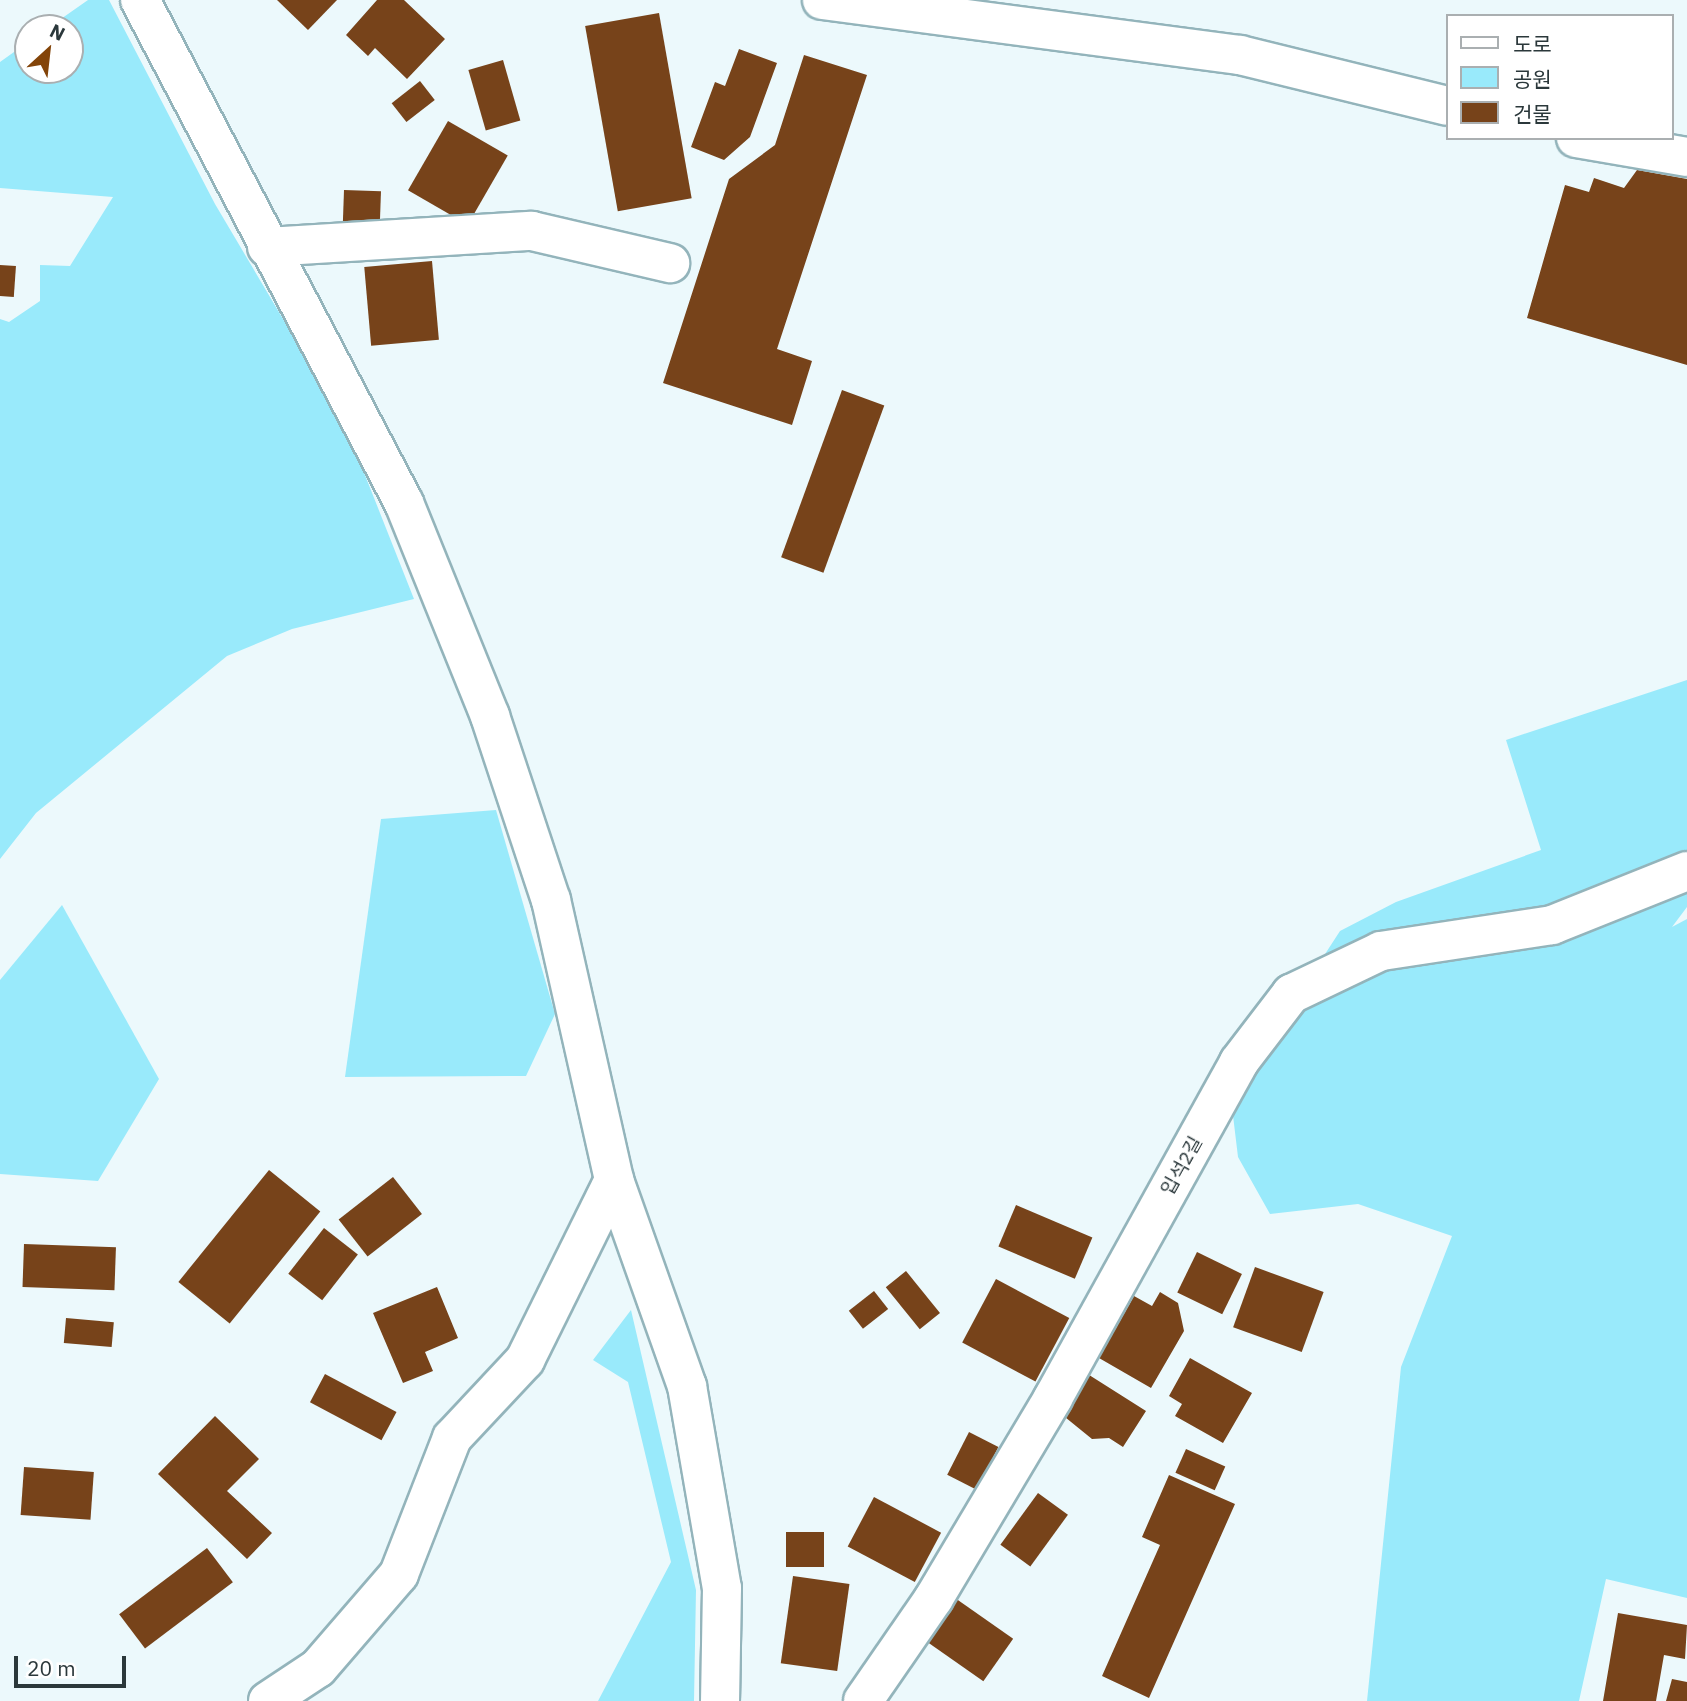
<!DOCTYPE html>
<meta charset="utf-8">
<style>
body{margin:0}
#map{position:relative;width:1687px;height:1701px;overflow:hidden;background:#ecf9fc;font-family:"IBM Plex Sans","Noto Sans KR",sans-serif}
div>[style]{position:absolute}
.green>*{inset:0;background:#99eafb}
.building>*{inset:0;background:#77431a;transform-origin:0 0}
.roads{filter:drop-shadow(2px 0 #93b4bb) drop-shadow(-2px 0 #93b4bb) drop-shadow(0 2px #93b4bb) drop-shadow(0 -2px #93b4bb)}
.minor>*{height:38px;margin:-19px;padding:0 19px;transform-origin:19px;border-radius:19px;background:#fff}
span{translate:-50% -50%;white-space:nowrap;text-align:center;line-height:1.15;-webkit-text-stroke:7px #fff;paint-order:stroke}
.street-label{font-size:19px;color:#2b383b}
.legend{position:absolute;left:1446px;top:14px;width:228px;height:126px;box-sizing:border-box;background:#fff;border:2px solid #aaafb1;margin:0;padding:9px 12px;list-style:none;font-size:21px;color:#2b383b}
.legend li{display:flex;align-items:center;gap:14px;height:35px}
.legend b{width:35px;border:2px solid #aaafb1}
.north{position:absolute;left:14px;top:14px;width:70px;height:70px;box-sizing:border-box;background:#fff;border:2px solid #aaafb1;border-radius:50%;rotate:27deg;font-size:19px;font-weight:700;line-height:28px;text-align:center;color:#2b383b}
.north::after{content:'';display:block;margin:auto;width:24px;height:32px;background:#834409;clip-path:polygon(50% 0,100% 100%,50% 72%,0 100%)}
.scale{position:absolute;left:14px;top:1656px;width:112px;height:32px;box-sizing:border-box;border:4px solid #2b383b;border-top:0;padding-left:9px;font-size:21px;line-height:24px;white-space:nowrap;color:#2b383b;-webkit-text-stroke:5px #fff;paint-order:stroke}
</style>
<div id="map">
<div class="green">
<div style="clip-path:polygon(88px 0,109px 0,215px 204px,344px 422px,414px 599px,292px 629px,227px 656px,36px 813px,0 859px,0 319px,9px 322px,40px 301px,40px 265px,70px 266px,113px 197px,0 188px,0 62px,28px 42px,28px 70px,70px 70px,70px 28px,48px 28px)"></div>
<div style="clip-path:polygon(1687px 680px,1687px 907px,1672px 927px,1687px 919px,1687px 1598px,1606px 1579px,1579px 1701px,1367px 1701px,1401px 1367px,1452px 1236px,1358px 1204px,1270px 1214px,1238px 1157px,1231px 1099px,1340px 931px,1396px 902px,1541px 850px,1506px 740px)"></div>
<div style="clip-path:polygon(496px 810px,555px 1014px,526px 1076px,345px 1077px,381px 819px)"></div>
<div style="clip-path:polygon(62px 905px,159px 1079px,98px 1181px,0 1174px,0 980px)"></div>
<div style="clip-path:polygon(631px 1310px,696px 1590px,694px 1701px,598px 1701px,671px 1562px,628px 1382px,593px 1360px)"></div>
</div>
<div class="building">
<div style="clip-path:polygon(277px 0,337px 0,308px 30px)"></div>
<div style="clip-path:polygon(377px 0,404px 0,445px 39px,407px 79px,375px 48px,368px 56px,346px 35px)"></div>
<div style="left:659px;top:13px;width:188px;height:75px;rotate:80deg"></div>
<div style="clip-path:polygon(739px 49px,777px 63px,750px 137px,724px 160px,691px 147px,715px 82px,725px 86px)"></div>
<div style="clip-path:polygon(804px 55px,867px 75px,777px 349px,812px 361px,792px 425px,663px 383px,729px 179px,775px 145px)"></div>
<div style="left:503px;top:60px;width:63px;height:36px;rotate:74deg"></div>
<div style="left:420px;top:81px;width:24px;height:36px;rotate:52deg"></div>
<div style="left:448px;top:121px;width:69px;height:80px;rotate:30deg"></div>
<div style="clip-path:polygon(1637px 170px,1687px 179px,1687px 365px,1527px 318px,1565px 185px,1589px 192px,1594px 178px,1624px 188px)"></div>
<div style="left:344px;top:190px;width:37px;height:33px;rotate:2deg"></div>
<div style="left:432px;top:261px;width:79px;height:68px;rotate:85deg"></div>
<div style="left:0;top:265px;width:16px;height:31px;rotate:4deg"></div>
<div style="left:842px;top:390px;width:45px;height:178px;rotate:20deg"></div>
<div style="left:269px;top:1170px;width:66px;height:144px;rotate:39deg"></div>
<div style="left:393px;top:1177px;width:47px;height:69px;rotate:52deg"></div>
<div style="left:1016px;top:1205px;width:83px;height:45px;rotate:23deg"></div>
<div style="left:324px;top:1228px;width:43px;height:58px;rotate:38deg"></div>
<div style="left:24px;top:1244px;width:92px;height:43px;rotate:2deg"></div>
<div style="left:1197px;top:1252px;width:50px;height:45px;rotate:26deg"></div>
<div style="left:1255px;top:1267px;width:73px;height:64px;rotate:20deg"></div>
<div style="left:906px;top:1271px;width:54px;height:26px;rotate:51deg"></div>
<div style="left:996px;top:1279px;width:83px;height:72px;rotate:28deg"></div>
<div style="clip-path:polygon(437px 1287px,458px 1338px,425px 1352px,433px 1371px,403px 1383px,373px 1313px)"></div>
<div style="left:874px;top:1291px;width:23px;height:32px;rotate:52deg"></div>
<div style="clip-path:polygon(1160px 1292px,1178px 1303px,1184px 1331px,1151px 1388px,1099px 1358px,1134px 1296px,1152px 1306px)"></div>
<div style="left:66px;top:1318px;width:48px;height:25px;rotate:5deg"></div>
<div style="clip-path:polygon(1190px 1358px,1252px 1393px,1223px 1443px,1175px 1416px,1182px 1404px,1169px 1396px)"></div>
<div style="clip-path:polygon(1086px 1373px,1146px 1411px,1123px 1447px,1109px 1438px,1092px 1439px,1060px 1413px)"></div>
<div style="left:325px;top:1374px;width:81px;height:32px;rotate:28deg"></div>
<div style="clip-path:polygon(215px 1416px,259px 1459px,227px 1491px,272px 1533px,247px 1559px,158px 1474px)"></div>
<div style="left:969px;top:1432px;width:33px;height:48px;rotate:27deg"></div>
<div style="left:1186px;top:1449px;width:43px;height:26px;rotate:24deg"></div>
<div style="left:24px;top:1467px;width:70px;height:48px;rotate:4deg"></div>
<div style="clip-path:polygon(1169px 1475px,1235px 1504px,1149px 1698px,1102px 1676px,1160px 1545px,1142px 1537px)"></div>
<div style="left:1038px;top:1493px;width:37px;height:64px;rotate:36deg"></div>
<div style="left:874px;top:1497px;width:76px;height:56px;rotate:28deg"></div>
<div style="left:786px;top:1532px;width:38px;height:35px"></div>
<div style="left:207px;top:1548px;width:43px;height:110px;rotate:53deg"></div>
<div style="left:793px;top:1576px;width:57px;height:88px;rotate:8deg"></div>
<div style="left:955px;top:1598px;width:71px;height:52px;rotate:35deg"></div>
<div style="clip-path:polygon(1618px 1613px,1687px 1625px,1685px 1659px,1664px 1655px,1656px 1701px,1603px 1701px)"></div>
<div style="clip-path:polygon(1672px 1679px,1687px 1682px,1687px 1701px,1666px 1701px)"></div>
</div>
<div class="roads">
<div class="minor">
<div style="left:140px;top:0;width:568px;rotate:62.31deg"></div>
<div style="left:404px;top:503px;width:230px;rotate:68deg"></div>
<div style="left:490px;top:716px;width:194px;rotate:71.7deg"></div>
<div style="left:551px;top:900px;width:287px;rotate:77.3deg"></div>
<div style="left:614px;top:1180px;width:219px;rotate:70.5deg"></div>
<div style="left:687px;top:1386px;width:205px;rotate:80.2deg"></div>
<div style="left:722px;top:1588px;width:113px;rotate:91deg"></div>
<div style="left:822px;top:0;width:422px;rotate:7.5deg"></div>
<div style="left:1240px;top:55px;width:213px;rotate:13.8deg"></div>
<div style="left:1576px;top:138px;width:113px;rotate:9.7deg"></div>
<div style="left:267px;top:247px;width:265px;rotate:-3.5deg"></div>
<div style="left:532px;top:231px;width:142px;rotate:13.1deg"></div>
<div style="left:268px;top:1701px;width:60px;rotate:-33.4deg"></div>
<div style="left:318px;top:1668px;width:124px;rotate:-49.2deg"></div>
<div style="left:399px;top:1574px;width:146px;rotate:-68.7deg"></div>
<div style="left:452px;top:1438px;width:107px;rotate:-46.9deg"></div>
<div style="left:525px;top:1360px;width:201px;rotate:-63.7deg"></div>
<div style="left:863px;top:1701px;width:125px;rotate:-55.4deg"></div>
<div style="left:934px;top:1598px;width:233px;rotate:-59.2deg"></div>
<div style="left:1053px;top:1398px;width:384px;rotate:-61deg"></div>
<div style="left:1239px;top:1062px;width:86px;rotate:-52.6deg"></div>
<div style="left:1291px;top:994px;width:100px;rotate:-25.5deg"></div>
<div style="left:1381px;top:951px;width:173px;rotate:-8.6deg"></div>
<div style="left:1552px;top:925px;width:145px;rotate:-21.8deg"></div>
</div>
</div>
<div class="street-label">
<span style="left:1182px;top:1166px;rotate:-61deg">입석2길</span>
</div>
<ul class="legend">
<li><b style="height:9px;background:#fff"></b>도로</li>
<li><b style="height:19px;background:#99eafb"></b>공원</li>
<li><b style="height:19px;background:#77431a"></b>건물</li>
</ul>
<div class="north">N</div>
<div class="scale">20 m</div>
</div>
